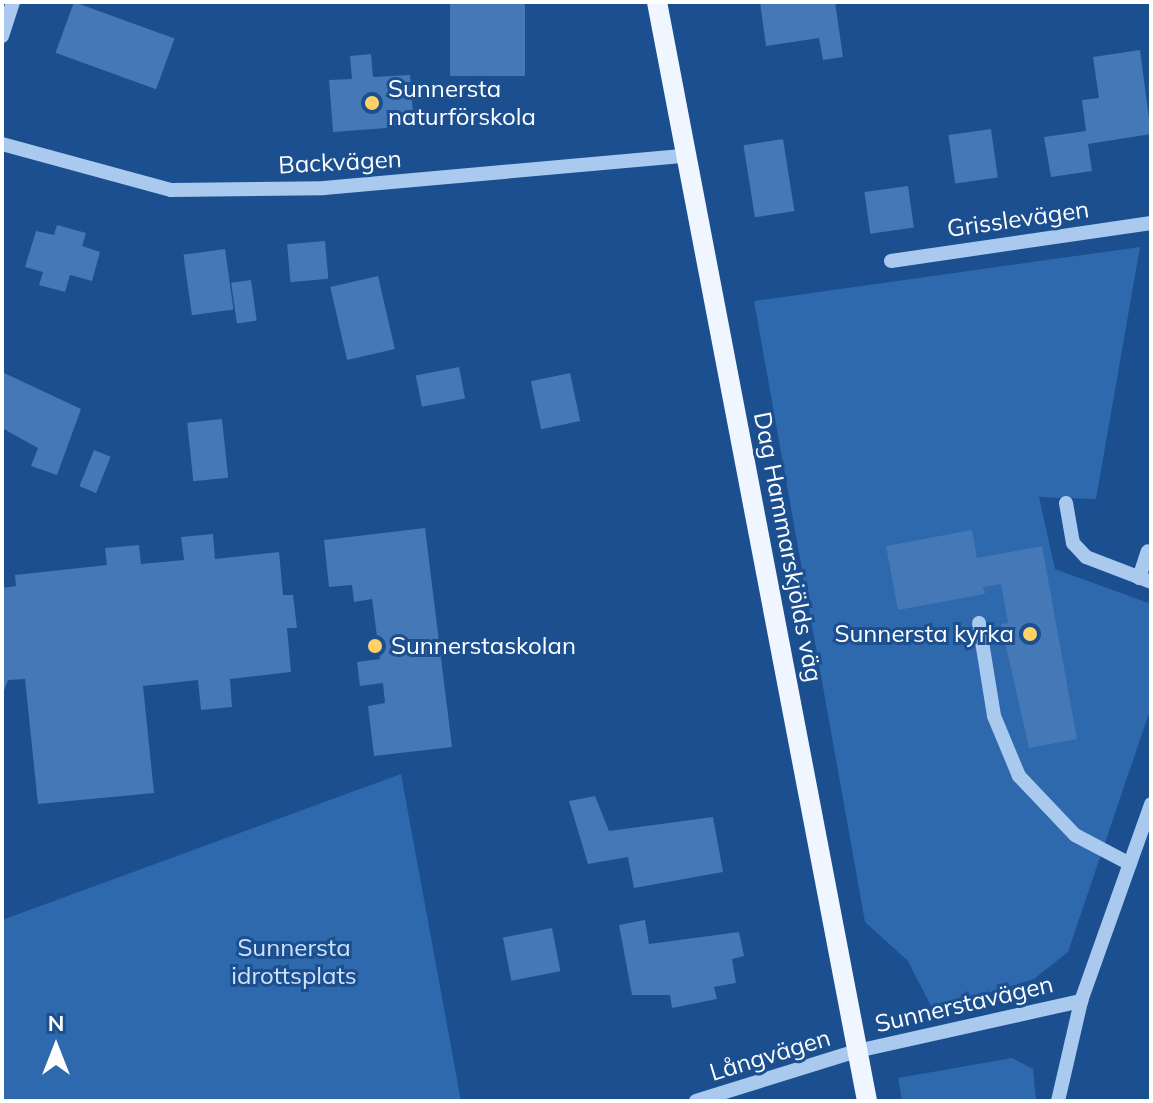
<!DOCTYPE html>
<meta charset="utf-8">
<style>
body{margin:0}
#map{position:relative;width:1153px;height:1103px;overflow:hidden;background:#1b4f8f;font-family:Mulish,sans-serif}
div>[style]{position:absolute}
.green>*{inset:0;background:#2e69ad}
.building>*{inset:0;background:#4478b7;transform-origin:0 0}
.minor>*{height:14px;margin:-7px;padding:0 7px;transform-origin:7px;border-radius:7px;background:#a9c9ee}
.major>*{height:20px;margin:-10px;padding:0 10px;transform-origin:10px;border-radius:10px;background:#f0f6ff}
.dots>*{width:22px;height:22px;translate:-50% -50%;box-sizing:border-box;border:4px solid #1b4f8f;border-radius:50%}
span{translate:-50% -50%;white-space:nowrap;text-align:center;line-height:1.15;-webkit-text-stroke:6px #1b4f8f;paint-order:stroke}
.poi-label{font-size:24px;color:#fff}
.left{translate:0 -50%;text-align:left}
.right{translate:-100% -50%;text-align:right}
.street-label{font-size:24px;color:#fff}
.park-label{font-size:24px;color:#cfe3fa}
.frame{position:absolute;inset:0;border:4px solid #fff;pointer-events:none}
.north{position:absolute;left:16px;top:1007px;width:80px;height:80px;-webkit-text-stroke:6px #1b4f8f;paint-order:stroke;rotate:0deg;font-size:22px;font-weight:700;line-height:32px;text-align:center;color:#fff}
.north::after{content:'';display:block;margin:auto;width:28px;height:36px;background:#fff;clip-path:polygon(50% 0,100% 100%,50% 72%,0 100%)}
</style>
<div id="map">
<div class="green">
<div style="clip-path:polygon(1140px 247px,1096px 499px,1039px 497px,1055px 569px,1151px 604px,1151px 707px,1068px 952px,1034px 979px,933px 1010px,908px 961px,865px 922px,754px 301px)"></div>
<div style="clip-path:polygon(401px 774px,461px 1101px,2px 1101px,2px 920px)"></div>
<div style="clip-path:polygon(1012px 1058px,1033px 1069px,1036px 1101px,902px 1101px,898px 1078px)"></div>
</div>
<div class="building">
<div style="left:74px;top:2px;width:107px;height:54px;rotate:20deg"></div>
<div style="left:450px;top:2px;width:75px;height:74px"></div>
<div style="clip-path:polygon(760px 2px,835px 2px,843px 57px,823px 60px,819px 38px,766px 46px)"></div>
<div style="clip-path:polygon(1140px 50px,1151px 134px,1088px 144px,1092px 171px,1051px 177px,1044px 137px,1086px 131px,1082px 100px,1099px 98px,1093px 57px)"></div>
<div style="clip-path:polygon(371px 54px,373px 77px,410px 75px,414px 126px,333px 132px,329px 80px,352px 79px,350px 56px)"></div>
<div style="left:991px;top:129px;width:49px;height:43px;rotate:82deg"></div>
<div style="left:783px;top:139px;width:73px;height:40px;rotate:81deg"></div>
<div style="left:908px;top:186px;width:42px;height:44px;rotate:82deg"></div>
<div style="clip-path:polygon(57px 225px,86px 233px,82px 246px,100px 252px,92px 281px,70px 275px,65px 292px,39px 285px,43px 272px,25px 267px,36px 231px,54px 235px)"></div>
<div style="left:325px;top:241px;width:38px;height:38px;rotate:85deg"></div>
<div style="left:225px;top:249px;width:61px;height:42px;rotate:82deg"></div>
<div style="left:378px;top:276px;width:75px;height:49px;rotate:77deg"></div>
<div style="left:251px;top:280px;width:41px;height:20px;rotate:82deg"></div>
<div style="left:459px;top:367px;width:32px;height:44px;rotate:79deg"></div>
<div style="clip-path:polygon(2px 372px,81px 409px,57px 475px,31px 466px,38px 448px,2px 428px)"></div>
<div style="left:570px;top:373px;width:49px;height:40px;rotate:78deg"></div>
<div style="left:222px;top:419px;width:59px;height:35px;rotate:84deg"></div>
<div style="left:94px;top:450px;width:18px;height:39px;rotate:22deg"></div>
<div style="clip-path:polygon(425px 528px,452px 747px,374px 756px,368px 706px,385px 703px,383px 683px,360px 686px,357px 662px,380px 659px,372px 599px,354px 602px,352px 585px,329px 587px,324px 540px)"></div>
<div style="clip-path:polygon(972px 530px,977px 558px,1042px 546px,1077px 739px,1029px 748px,1001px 624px,1008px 623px,1001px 584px,983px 587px,985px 594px,898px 610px,886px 546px)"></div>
<div style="clip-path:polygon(213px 534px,215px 559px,279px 552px,283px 595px,293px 595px,297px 628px,287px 628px,291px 672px,230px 679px,232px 707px,201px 710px,198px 680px,143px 686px,154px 793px,38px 804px,25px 679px,8px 680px,2px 696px,2px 588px,16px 586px,15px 575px,107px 565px,105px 548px,139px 545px,141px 564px,184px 560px,181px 537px)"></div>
<div style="clip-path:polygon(595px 796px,609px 831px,713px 817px,723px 872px,634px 888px,628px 857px,588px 864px,569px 801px)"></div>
<div style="clip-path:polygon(645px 920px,649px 944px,739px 932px,744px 956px,732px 959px,736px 983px,714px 987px,717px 999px,672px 1008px,670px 995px,632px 995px,619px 925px)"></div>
<div style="left:552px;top:928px;width:44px;height:50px;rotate:79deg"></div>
</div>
<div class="minor">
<div style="left:2px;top:36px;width:36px;rotate:-72deg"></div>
<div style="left:2px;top:144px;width:175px;rotate:15.2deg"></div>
<div style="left:171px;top:190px;width:153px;rotate:-0.7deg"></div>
<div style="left:324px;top:188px;width:362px;rotate:-5.1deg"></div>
<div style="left:891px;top:261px;width:263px;rotate:-8.3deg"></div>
<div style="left:1066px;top:503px;width:41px;rotate:80.1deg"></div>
<div style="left:1073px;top:543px;width:19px;rotate:47deg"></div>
<div style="left:1086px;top:557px;width:70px;rotate:21deg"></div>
<div style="left:1139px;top:578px;width:28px;rotate:-72deg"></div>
<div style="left:979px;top:623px;width:94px;rotate:80.8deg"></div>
<div style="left:994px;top:716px;width:65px;rotate:67.4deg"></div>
<div style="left:1019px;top:776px;width:81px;rotate:46.5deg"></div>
<div style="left:1075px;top:835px;width:62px;rotate:27.8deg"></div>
<div style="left:696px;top:1101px;width:169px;rotate:-17.3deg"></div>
<div style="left:857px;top:1051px;width:230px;rotate:-12.6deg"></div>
<div style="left:1058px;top:1101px;width:103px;rotate:-77deg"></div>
<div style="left:1081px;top:1001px;width:209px;rotate:-70.4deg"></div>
</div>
<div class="major">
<div style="left:657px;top:2px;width:1119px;rotate:79.18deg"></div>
</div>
<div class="dots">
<div style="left:372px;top:103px;background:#ffd166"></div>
<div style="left:1030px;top:634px;background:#ffd166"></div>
<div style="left:375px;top:646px;background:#ffd166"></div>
</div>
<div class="poi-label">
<span class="left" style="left:388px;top:103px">Sunnersta<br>naturförskola</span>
<span class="right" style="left:1014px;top:634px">Sunnersta kyrka</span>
<span class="left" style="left:391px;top:646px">Sunnerstaskolan</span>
</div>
<div class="street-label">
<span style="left:340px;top:162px;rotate:-3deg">Backvägen</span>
<span style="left:1018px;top:219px;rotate:-8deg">Grisslevägen</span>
<span style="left:788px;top:547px;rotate:79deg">Dag Hammarskjölds väg</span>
<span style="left:964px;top:1004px;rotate:-13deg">Sunnerstavägen</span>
<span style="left:770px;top:1055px;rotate:-17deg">Långvägen</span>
</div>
<div class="park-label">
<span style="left:294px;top:962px">Sunnersta<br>idrottsplats</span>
</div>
<div class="frame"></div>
<div class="north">N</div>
</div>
